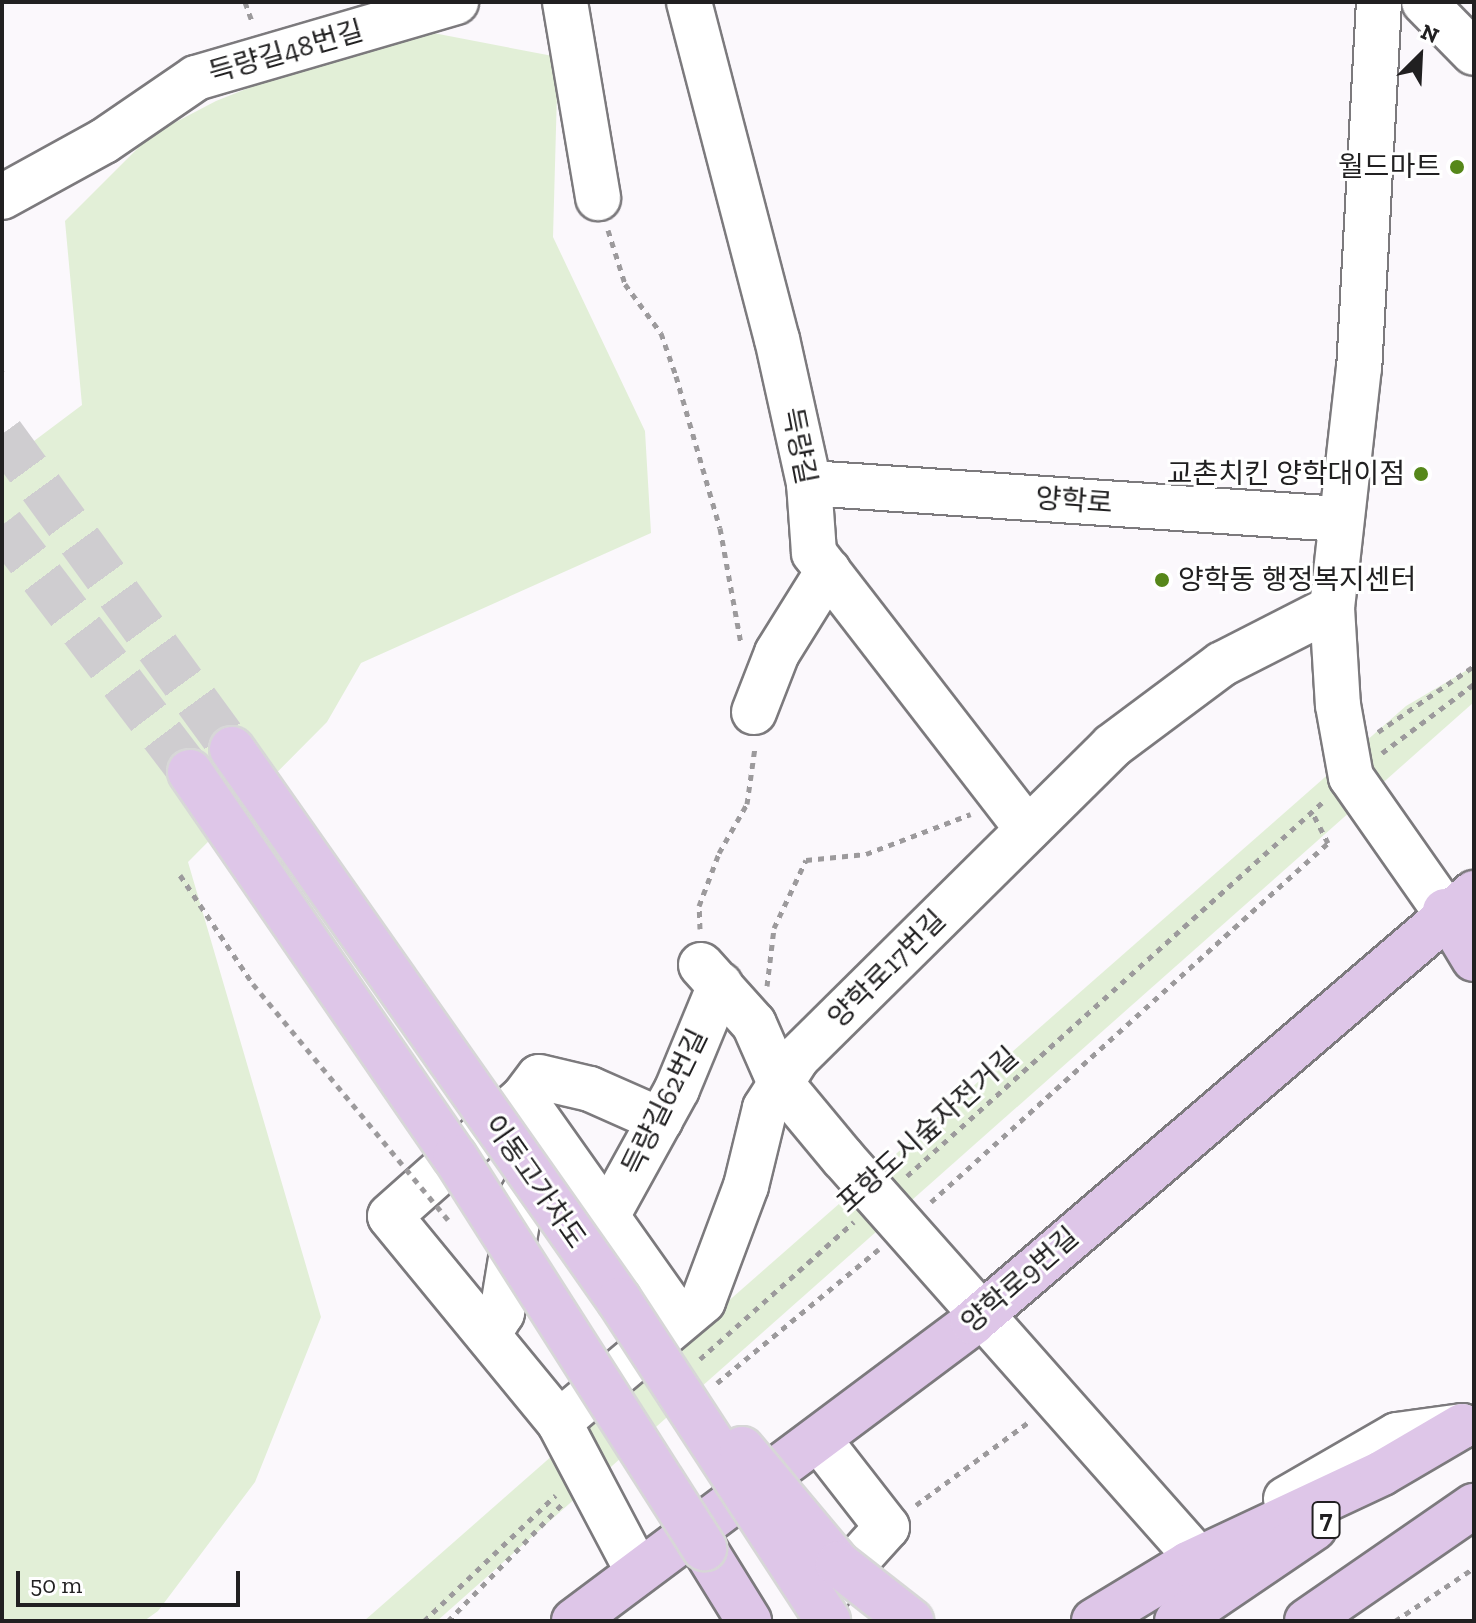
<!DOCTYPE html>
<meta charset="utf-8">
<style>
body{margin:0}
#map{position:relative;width:1476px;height:1623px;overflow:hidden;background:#fbf8fc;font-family:"Zilla Slab","Noto Sans KR",serif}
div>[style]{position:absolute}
.green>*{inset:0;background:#e2efd7}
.major-tunnel>*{height:44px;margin-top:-22px;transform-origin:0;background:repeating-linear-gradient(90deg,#cfcdd0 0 44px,transparent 0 66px)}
.path>*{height:5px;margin-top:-2.5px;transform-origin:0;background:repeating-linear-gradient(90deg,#9c9a9c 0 6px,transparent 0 12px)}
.roads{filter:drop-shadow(2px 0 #7c7a7d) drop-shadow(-2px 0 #7c7a7d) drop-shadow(0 2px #7c7a7d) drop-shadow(0 -2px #7c7a7d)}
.minor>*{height:44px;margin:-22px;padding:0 22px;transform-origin:22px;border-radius:22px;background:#fff}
.major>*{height:44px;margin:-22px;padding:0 22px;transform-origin:22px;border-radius:22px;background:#dec6e8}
.path-bridge>*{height:5px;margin-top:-2.5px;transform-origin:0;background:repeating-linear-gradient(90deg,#9c9a9c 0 6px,transparent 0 12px)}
.bridges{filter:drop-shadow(2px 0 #d7d7d7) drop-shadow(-2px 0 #d7d7d7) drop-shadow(0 2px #d7d7d7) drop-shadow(0 -2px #d7d7d7)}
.major-bridge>*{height:44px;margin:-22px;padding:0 22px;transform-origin:22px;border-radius:22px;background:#dec6e8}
.dots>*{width:22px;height:22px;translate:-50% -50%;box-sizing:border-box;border:4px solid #fff;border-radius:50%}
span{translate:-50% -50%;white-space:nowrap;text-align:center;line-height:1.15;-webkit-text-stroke:6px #fff;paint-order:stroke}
.shield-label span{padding:2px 6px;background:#fff;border:2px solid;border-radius:6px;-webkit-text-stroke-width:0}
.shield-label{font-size:26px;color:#212021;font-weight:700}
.street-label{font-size:28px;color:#212021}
.poi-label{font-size:28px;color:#212021}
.right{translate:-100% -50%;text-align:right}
.left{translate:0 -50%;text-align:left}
.frame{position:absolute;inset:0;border:4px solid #212021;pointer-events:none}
.north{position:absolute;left:1380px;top:16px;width:80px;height:80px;-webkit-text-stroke:6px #fff;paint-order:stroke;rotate:24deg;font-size:22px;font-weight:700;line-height:32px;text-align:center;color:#212021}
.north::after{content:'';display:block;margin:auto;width:28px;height:36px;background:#212021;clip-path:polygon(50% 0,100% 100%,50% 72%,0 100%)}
.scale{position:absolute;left:16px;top:1571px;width:224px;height:36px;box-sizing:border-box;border:4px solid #212021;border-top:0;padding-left:10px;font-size:24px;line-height:28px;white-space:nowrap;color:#212021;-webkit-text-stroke:6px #fff;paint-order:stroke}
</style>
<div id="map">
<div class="green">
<div style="clip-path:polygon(402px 27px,558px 57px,553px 237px,645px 431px,651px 533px,361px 663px,327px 722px,188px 862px,321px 1317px,255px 1482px,158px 1611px,144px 1621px,2px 1621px,2px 465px,82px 405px,65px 221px,151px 135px,216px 101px)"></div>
<div style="clip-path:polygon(1474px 666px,1474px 702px,437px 1621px,364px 1621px,1406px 706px)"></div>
</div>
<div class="major-tunnel">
<div style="left:2px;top:434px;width:390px;rotate:53.9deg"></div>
<div style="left:2px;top:525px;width:310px;rotate:52.7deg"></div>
</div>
<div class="path">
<div style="left:245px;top:2px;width:23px;rotate:70deg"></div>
<div style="left:608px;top:230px;width:57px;rotate:72.5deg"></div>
<div style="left:625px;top:284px;width:61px;rotate:53.7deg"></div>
<div style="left:661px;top:333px;width:46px;rotate:70.8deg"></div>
<div style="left:676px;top:376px;width:158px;rotate:73.9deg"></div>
<div style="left:720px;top:528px;width:117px;rotate:79.7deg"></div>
<div style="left:2px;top:372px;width:1px;rotate:45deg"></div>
<div style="left:1378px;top:732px;width:116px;rotate:-34.5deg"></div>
<div style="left:1382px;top:753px;width:115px;rotate:-36.9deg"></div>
<div style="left:700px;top:929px;width:23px;rotate:-92deg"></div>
<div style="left:699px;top:906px;width:57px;rotate:-69.3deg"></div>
<div style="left:719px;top:853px;width:56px;rotate:-60.3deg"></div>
<div style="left:747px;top:804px;width:58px;rotate:-82deg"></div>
<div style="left:767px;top:986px;width:58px;rotate:-83.1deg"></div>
<div style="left:774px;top:928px;width:75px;rotate:-64.8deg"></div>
<div style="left:806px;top:860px;width:60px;rotate:-5.7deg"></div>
<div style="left:866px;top:854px;width:112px;rotate:-20.9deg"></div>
<div style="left:907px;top:1176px;width:562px;rotate:-41.97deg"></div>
<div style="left:931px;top:1202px;width:535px;rotate:-42.12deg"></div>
<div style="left:1328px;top:843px;width:35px;rotate:-117deg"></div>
<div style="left:700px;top:1359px;width:206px;rotate:-41.7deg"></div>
<div style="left:717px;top:1383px;width:210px;rotate:-39.6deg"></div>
<div style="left:916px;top:1505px;width:142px;rotate:-36.4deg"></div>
<div style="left:424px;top:1621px;width:182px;rotate:-43.7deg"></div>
<div style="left:448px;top:1621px;width:166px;rotate:-45.7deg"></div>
<div style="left:1395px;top:1621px;width:95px;rotate:-33.9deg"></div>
</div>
<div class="roads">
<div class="minor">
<div style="left:565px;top:2px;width:199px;rotate:80.4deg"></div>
<div style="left:689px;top:2px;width:348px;rotate:75.4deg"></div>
<div style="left:777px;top:339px;width:148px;rotate:77.5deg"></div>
<div style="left:809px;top:483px;width:70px;rotate:85.9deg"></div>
<div style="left:814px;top:553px;width:349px;rotate:52.3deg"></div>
<div style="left:1379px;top:2px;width:366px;rotate:93.1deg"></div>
<div style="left:1359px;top:367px;width:243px;rotate:96.4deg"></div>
<div style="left:1332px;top:608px;width:97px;rotate:86.5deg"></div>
<div style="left:1338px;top:705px;width:73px;rotate:79.8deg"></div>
<div style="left:1351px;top:777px;width:164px;rotate:55deg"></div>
<div style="left:1424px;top:2px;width:71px;rotate:45.6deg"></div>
<div style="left:2px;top:197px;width:116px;rotate:-28.8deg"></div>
<div style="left:104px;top:141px;width:112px;rotate:-34.4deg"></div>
<div style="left:196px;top:78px;width:271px;rotate:-16.3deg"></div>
<div style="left:809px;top:483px;width:532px;rotate:3.88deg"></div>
<div style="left:754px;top:712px;width:63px;rotate:-68.7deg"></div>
<div style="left:777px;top:653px;width:97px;rotate:-58.1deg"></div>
<div style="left:701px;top:965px;width:79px;rotate:48.1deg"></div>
<div style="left:754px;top:1024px;width:62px;rotate:66.3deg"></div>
<div style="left:779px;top:1081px;width:100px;rotate:50.3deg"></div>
<div style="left:843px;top:1158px;width:528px;rotate:48.46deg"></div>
<div style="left:523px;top:1098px;width:26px;rotate:-53deg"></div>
<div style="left:539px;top:1077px;width:52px;rotate:13.2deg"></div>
<div style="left:590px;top:1089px;width:77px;rotate:23.9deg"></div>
<div style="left:607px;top:1216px;width:145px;rotate:-61.1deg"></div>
<div style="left:677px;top:1089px;width:113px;rotate:-67.5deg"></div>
<div style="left:488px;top:1335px;width:26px;rotate:-58deg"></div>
<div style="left:502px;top:1313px;width:117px;rotate:-80.6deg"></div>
<div style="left:521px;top:1198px;width:60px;rotate:-62.2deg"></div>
<div style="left:559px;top:1422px;width:188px;rotate:-40deg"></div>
<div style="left:703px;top:1301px;width:123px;rotate:-69.5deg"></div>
<div style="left:746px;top:1186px;width:80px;rotate:-76.3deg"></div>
<div style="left:765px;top:1108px;width:59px;rotate:-57.4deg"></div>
<div style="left:797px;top:1058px;width:443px;rotate:-44.7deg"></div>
<div style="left:1112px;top:746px;width:137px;rotate:-36.7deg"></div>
<div style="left:1222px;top:664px;width:123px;rotate:-27deg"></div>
<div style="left:820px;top:1441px;width:109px;rotate:52.1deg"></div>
<div style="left:887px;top:1527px;width:97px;rotate:132.1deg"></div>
<div style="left:1286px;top:1499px;width:128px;rotate:-30deg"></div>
<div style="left:1397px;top:1435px;width:66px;rotate:-7.9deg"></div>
<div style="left:637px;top:1570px;width:167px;rotate:-117.8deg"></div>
<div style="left:559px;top:1422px;width:266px;rotate:-129.4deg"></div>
<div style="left:390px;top:1216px;width:178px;rotate:-41.6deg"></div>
<div style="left:523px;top:1098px;width:270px;rotate:54.7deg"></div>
</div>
<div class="major">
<div style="left:1445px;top:911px;width:56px;rotate:58.9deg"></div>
<div style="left:704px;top:1548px;width:86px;rotate:58.3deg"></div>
<div style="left:574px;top:1621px;width:499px;rotate:-36.8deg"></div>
<div style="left:973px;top:1322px;width:660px;rotate:-40.57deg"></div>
<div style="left:1094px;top:1621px;width:110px;rotate:-31.2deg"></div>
<div style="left:1188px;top:1564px;width:214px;rotate:-25.1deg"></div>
<div style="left:1382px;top:1473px;width:93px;rotate:-30.4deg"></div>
<div style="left:1177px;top:1621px;width:166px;rotate:-34.2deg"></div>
<div style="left:1307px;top:1621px;width:203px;rotate:-34.6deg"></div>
</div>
</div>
<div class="path-bridge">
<div style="left:180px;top:875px;width:131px;rotate:56.2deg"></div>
<div style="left:253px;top:984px;width:308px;rotate:50.4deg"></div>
</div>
<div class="bridges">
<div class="major-bridge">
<div style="left:232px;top:749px;width:673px;rotate:54.92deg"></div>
<div style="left:619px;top:1300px;width:383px;rotate:56.9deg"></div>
<div style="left:190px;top:772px;width:467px;rotate:55.5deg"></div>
<div style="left:455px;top:1157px;width:464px;rotate:57.5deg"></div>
<div style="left:742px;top:1449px;width:150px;rotate:50.1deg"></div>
<div style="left:838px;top:1564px;width:93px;rotate:38deg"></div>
</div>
</div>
<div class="dots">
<div style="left:1457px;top:167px;background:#56871a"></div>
<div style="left:1421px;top:474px;background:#56871a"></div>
<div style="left:1162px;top:580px;background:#56871a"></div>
</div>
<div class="shield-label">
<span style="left:1326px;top:1520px">7</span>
</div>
<div class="street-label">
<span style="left:286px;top:52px;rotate:-16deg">득량길48번길</span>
<span style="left:799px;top:446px;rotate:79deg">득량길</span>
<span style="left:1074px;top:501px;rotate:4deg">양학로</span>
<span style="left:887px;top:969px;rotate:-45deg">양학로17번길</span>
<span style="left:665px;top:1102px;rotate:-64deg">득량길62번길</span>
<span style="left:928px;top:1130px;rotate:-42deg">포항도시숲자전거길</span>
<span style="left:535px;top:1182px;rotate:55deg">이동고가차도</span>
<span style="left:1020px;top:1280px;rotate:-41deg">양학로9번길</span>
</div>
<div class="poi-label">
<span class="right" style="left:1441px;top:167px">월드마트</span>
<span class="right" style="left:1405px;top:474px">교촌치킨 양학대이점</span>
<span class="left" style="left:1178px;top:580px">양학동 행정복지센터</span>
</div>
<div class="frame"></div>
<div class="north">N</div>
<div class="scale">50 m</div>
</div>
